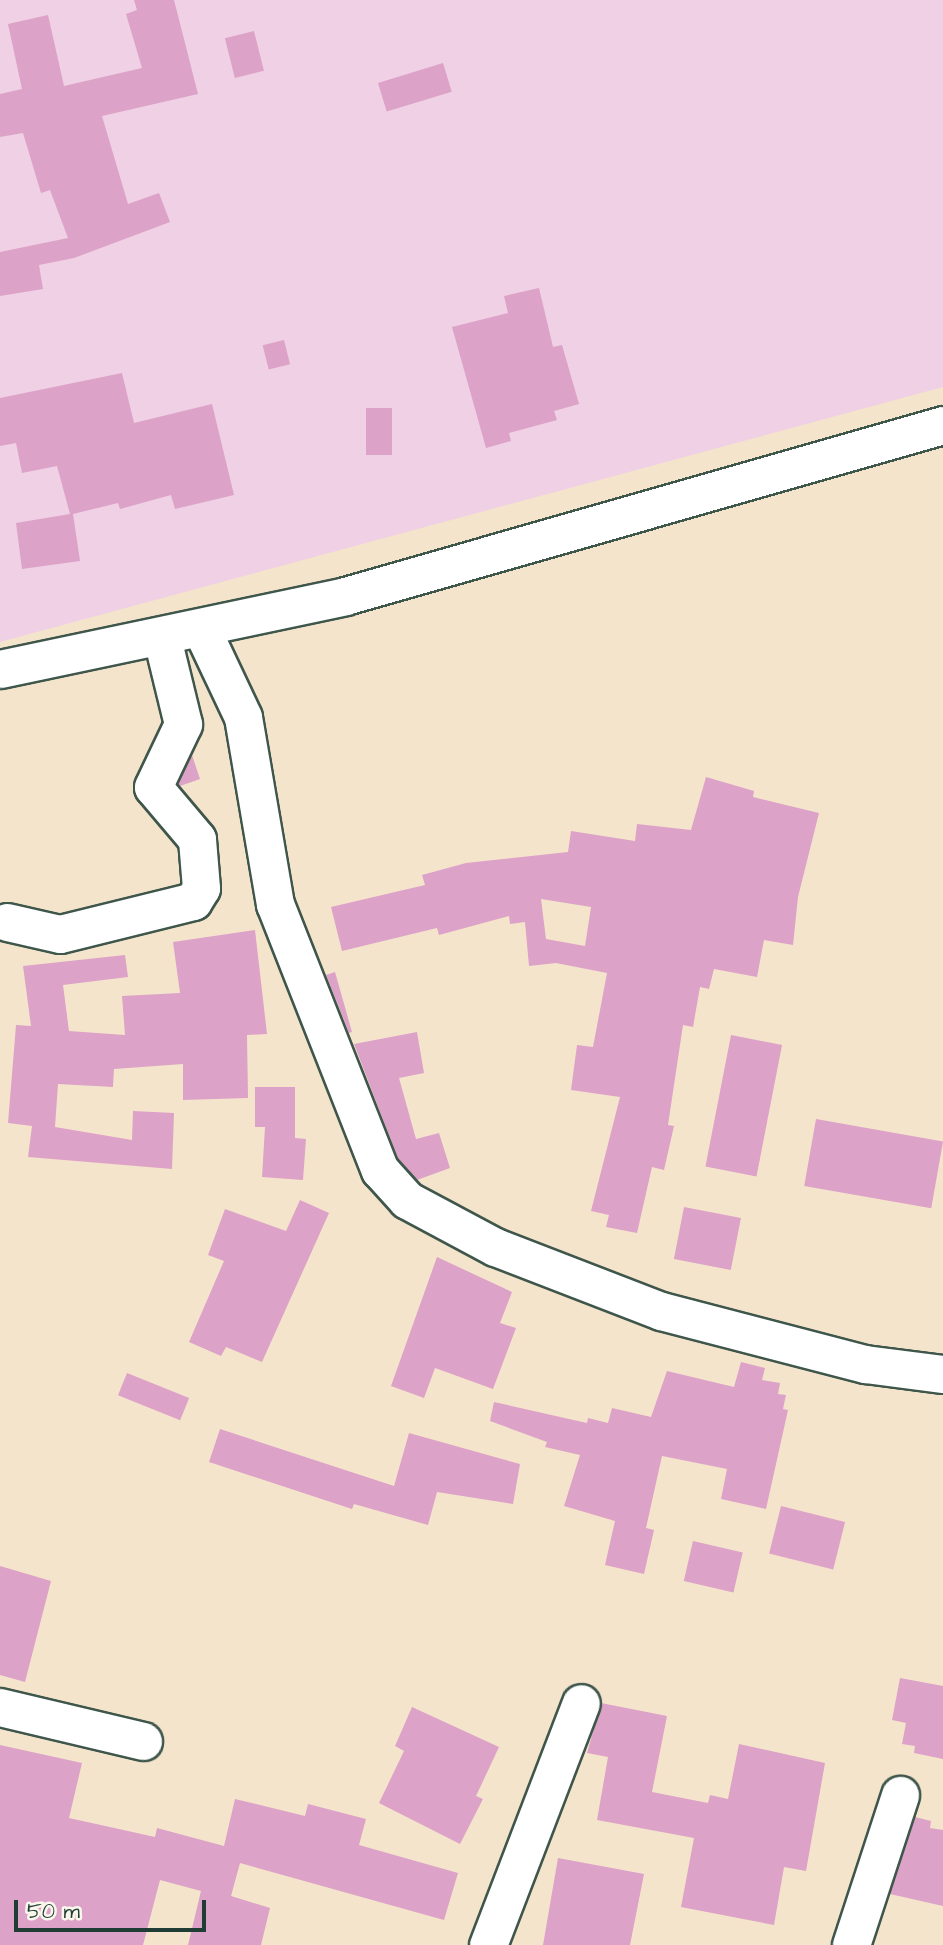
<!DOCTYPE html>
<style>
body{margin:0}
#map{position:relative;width:943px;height:1945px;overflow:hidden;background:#f5e4cc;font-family:"Architects Daughter",sans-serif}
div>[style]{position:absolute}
.built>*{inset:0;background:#f0d0e4}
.building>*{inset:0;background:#dca2c7;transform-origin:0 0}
.roads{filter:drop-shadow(2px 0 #3f564b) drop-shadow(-2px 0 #3f564b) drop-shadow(0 2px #3f564b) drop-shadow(0 -2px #3f564b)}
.minor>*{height:37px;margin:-18.5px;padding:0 18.5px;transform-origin:18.5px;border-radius:18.5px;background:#fff}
span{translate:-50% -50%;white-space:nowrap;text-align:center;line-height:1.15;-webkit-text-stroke:6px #fbf7ec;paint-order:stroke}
.scale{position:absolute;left:14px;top:1900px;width:192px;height:32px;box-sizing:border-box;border:4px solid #1f3d34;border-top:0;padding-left:9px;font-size:21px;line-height:24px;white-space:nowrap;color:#1f3d34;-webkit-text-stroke:5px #fbf7ec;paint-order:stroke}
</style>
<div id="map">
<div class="built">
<div style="clip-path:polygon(0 0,943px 0,943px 387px,0 642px)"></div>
</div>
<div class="building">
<div style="clip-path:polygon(134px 0,174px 0,198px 94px,102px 116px,128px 204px,159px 193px,170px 222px,74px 258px,39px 265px,43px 289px,0 296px,0 252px,68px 238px,50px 190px,41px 193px,23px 133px,0 137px,0 94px,22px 89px,8px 24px,48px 15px,64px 86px,142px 68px,126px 14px,137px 10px)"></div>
<div style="left:254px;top:31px;width:41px;height:30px;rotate:76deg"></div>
<div style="left:443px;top:63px;width:30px;height:68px;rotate:73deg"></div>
<div style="clip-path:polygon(539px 288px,553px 347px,562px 345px,579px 404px,554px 411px,557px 420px,509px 433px,511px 441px,486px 448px,452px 327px,508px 313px,504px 296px)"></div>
<div style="left:284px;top:340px;width:25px;height:22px;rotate:76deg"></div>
<div style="clip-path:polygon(122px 373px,134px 423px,212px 404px,234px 495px,175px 509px,171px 495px,120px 509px,118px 503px,73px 514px,80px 561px,22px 569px,16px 523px,70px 514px,57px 466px,22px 473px,16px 443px,0 446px,0 398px)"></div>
<div style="left:366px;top:408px;width:26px;height:47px"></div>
<div style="clip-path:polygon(192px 755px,200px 779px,180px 786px,178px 784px)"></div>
<div style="clip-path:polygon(evenodd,706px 777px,754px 791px,753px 797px,819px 813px,798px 897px,793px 945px,764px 940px,757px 977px,714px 969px,709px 989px,700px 987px,693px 1027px,683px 1025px,668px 1125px,674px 1126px,664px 1170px,652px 1167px,637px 1233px,606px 1227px,609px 1215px,591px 1211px,620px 1097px,571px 1090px,577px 1045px,593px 1047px,607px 973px,556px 963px,529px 966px,525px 922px,510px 924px,509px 916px,439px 935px,437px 928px,342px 951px,331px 907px,425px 885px,422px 875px,466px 863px,568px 852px,571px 831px,635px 841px,637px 824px,691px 830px,706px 777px,541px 899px,591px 907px,585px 946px,546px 939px,541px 899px)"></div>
<div style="clip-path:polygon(255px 930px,267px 1034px,247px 1035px,248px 1098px,183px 1100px,183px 1064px,114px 1069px,113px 1087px,58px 1084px,55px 1127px,132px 1140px,133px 1111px,174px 1113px,172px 1169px,28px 1157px,32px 1126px,8px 1123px,16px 1025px,31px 1026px,23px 966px,125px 955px,128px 977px,63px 985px,69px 1031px,125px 1035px,122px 996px,180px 993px,173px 942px)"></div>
<div style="clip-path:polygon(335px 972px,352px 1032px,349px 1033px,326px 975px)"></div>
<div style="clip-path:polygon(417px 1032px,424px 1073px,399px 1078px,416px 1139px,439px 1133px,450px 1168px,417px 1180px,398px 1159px,354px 1044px)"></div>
<div style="left:731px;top:1035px;width:52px;height:134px;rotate:11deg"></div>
<div style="clip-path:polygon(255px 1087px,295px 1087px,295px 1138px,306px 1139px,303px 1180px,262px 1177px,265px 1127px,255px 1127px)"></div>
<div style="left:816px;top:1119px;width:129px;height:68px;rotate:10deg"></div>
<div style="clip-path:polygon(300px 1200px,329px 1213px,262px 1362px,226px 1347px,221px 1356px,189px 1342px,224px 1261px,208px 1255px,225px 1209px,286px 1231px)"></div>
<div style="left:684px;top:1207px;width:58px;height:53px;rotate:11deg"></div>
<div style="clip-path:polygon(437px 1257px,512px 1292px,500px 1323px,516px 1328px,493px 1389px,435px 1368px,424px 1398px,391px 1386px)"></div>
<div style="clip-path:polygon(741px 1362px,765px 1368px,762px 1380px,780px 1383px,778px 1394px,786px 1395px,783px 1409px,788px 1410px,766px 1509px,721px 1499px,727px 1469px,662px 1456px,646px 1528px,654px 1530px,644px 1574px,605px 1565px,615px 1521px,564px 1506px,580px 1455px,545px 1447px,547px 1442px,490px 1421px,494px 1402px,587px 1423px,588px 1418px,608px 1423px,612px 1408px,651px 1417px,667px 1371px,734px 1387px)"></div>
<div style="left:127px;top:1373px;width:67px;height:24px;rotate:22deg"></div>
<div style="clip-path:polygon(220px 1429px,394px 1486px,409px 1433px,520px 1464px,513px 1504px,437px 1492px,428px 1525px,354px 1504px,352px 1509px,209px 1462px)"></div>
<div style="left:781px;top:1506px;width:66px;height:49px;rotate:14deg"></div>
<div style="left:693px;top:1541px;width:51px;height:41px;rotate:13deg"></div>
<div style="clip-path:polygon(0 1566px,51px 1581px,25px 1682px,0 1675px)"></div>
<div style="clip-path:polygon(900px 1678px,943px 1686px,943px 1759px,914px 1753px,915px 1746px,902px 1744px,906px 1723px,892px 1720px)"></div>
<div style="clip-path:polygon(601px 1703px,667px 1716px,652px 1792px,708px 1803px,710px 1795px,728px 1799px,739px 1744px,825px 1763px,806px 1871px,784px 1867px,774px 1925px,681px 1907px,694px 1838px,597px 1820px,608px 1757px,587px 1753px)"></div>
<div style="clip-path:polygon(412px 1707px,499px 1747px,476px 1796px,483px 1799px,460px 1844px,379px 1803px,404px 1751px,395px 1746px)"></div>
<div style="clip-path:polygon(0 1745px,82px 1763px,69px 1818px,155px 1837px,157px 1828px,224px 1846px,235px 1799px,305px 1816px,308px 1804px,366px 1819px,359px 1845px,458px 1873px,444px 1920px,240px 1863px,231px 1896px,270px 1908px,261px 1945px,188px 1945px,201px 1891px,160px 1880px,143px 1945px,0 1945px)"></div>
<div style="clip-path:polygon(915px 1817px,931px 1821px,930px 1828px,943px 1830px,943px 1906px,890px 1894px)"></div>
<div style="clip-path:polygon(558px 1858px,644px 1874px,630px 1945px,543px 1945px)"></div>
</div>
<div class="roads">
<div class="minor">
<div style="left:201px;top:628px;width:98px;rotate:64.7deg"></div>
<div style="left:243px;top:717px;width:190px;rotate:80.3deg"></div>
<div style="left:275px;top:904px;width:286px;rotate:68.5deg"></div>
<div style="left:380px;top:1170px;width:40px;rotate:48deg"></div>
<div style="left:407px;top:1200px;width:100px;rotate:28.1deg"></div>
<div style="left:495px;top:1247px;width:178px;rotate:21.1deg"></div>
<div style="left:661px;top:1311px;width:211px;rotate:14.6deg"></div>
<div style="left:865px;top:1364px;width:79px;rotate:7.3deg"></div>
<div style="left:0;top:669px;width:353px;rotate:-11.9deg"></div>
<div style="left:345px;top:596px;width:622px;rotate:-15.96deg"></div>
<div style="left:7px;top:922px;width:54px;rotate:12.8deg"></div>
<div style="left:60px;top:934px;width:137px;rotate:-13.9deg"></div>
<div style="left:193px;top:901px;width:15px;rotate:-58deg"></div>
<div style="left:201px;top:888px;width:49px;rotate:-94.7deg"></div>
<div style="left:197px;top:839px;width:68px;rotate:-130.2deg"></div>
<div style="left:153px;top:787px;width:70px;rotate:-64.5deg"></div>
<div style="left:183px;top:724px;width:89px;rotate:-103.7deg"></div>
<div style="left:0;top:1707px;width:147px;rotate:13.4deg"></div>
<div style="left:488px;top:1945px;width:259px;rotate:-69deg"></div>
<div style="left:851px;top:1945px;width:158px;rotate:-71.9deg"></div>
</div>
</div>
<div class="scale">50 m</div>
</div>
